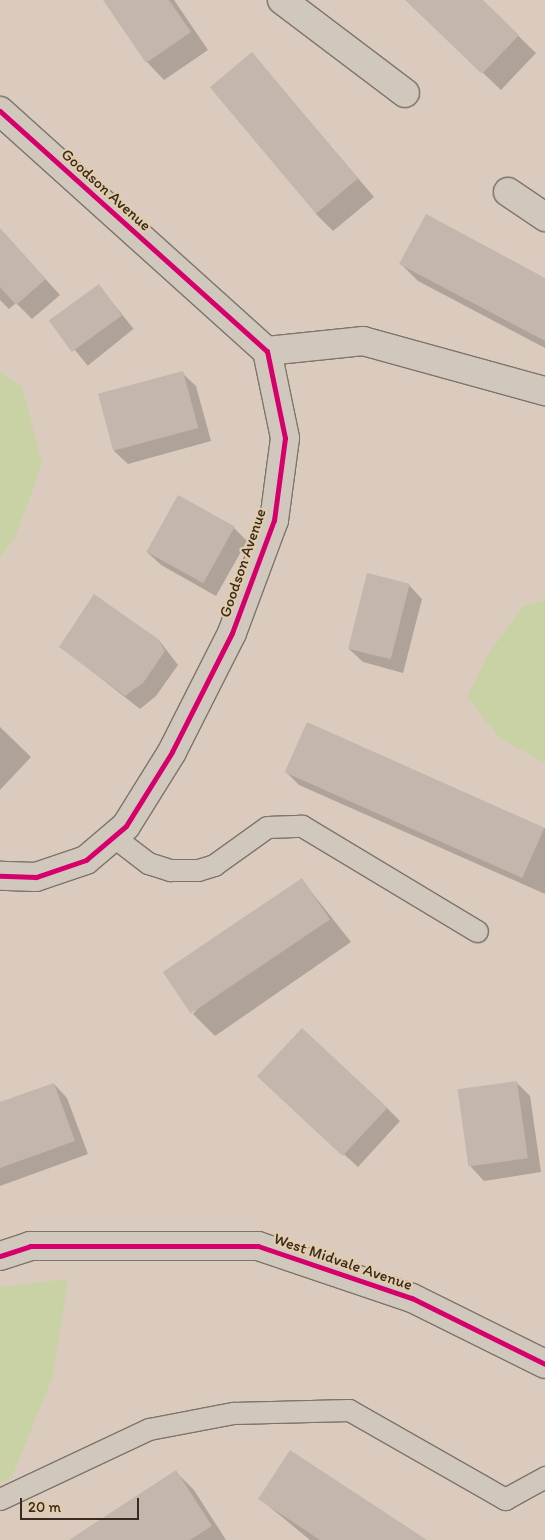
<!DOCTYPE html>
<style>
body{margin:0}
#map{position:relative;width:545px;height:1540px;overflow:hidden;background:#dbcbbe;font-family:Itim,sans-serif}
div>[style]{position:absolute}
.green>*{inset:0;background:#c9d2a4}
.shadow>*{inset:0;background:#0003;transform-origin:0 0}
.building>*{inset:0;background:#c4b5ad;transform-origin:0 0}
.roads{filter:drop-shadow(1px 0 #7e746b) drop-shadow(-1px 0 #7e746b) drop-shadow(0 1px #7e746b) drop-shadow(0 -1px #7e746b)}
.lane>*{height:21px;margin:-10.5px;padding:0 10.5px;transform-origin:10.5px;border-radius:10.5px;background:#d1c8bd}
.street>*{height:28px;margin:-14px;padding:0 14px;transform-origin:14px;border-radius:14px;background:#d1c8bd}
.cycleway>*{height:5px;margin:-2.5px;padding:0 2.5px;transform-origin:2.5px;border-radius:2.5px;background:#d6006c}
span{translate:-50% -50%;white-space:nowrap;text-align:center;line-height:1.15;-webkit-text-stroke:4.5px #e1ccab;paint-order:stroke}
.street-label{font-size:16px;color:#3b2a1e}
.scale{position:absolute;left:20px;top:1498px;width:119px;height:22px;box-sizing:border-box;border:2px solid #3b2a1e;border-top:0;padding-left:6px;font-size:15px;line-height:18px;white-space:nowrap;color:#3b2a1e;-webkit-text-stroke:4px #e1ccab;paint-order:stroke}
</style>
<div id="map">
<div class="green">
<div style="clip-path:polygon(0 371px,22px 387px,42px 463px,16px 536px,0 559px)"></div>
<div style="clip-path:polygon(545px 600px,545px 763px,499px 738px,467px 697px,487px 656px,523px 606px)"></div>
<div style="clip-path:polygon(68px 1279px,53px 1376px,11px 1479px,0 1483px,0 1287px)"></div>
</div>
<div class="shadow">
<div style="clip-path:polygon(105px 0,174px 0,208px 50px,164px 80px,147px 62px)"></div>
<div style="clip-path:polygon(406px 0,481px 0,536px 53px,501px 90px)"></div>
<div style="clip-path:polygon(252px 54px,374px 197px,333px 231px,316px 214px)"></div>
<div style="clip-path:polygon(0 229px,60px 295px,32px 319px,16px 303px,9px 309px,0 300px)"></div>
<div style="clip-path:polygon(400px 263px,545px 279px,545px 348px,418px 281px)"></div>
<div style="left:99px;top:286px;width:55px;height:59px;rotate:51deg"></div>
<div style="clip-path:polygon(182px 373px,196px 386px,211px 441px,128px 464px,114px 451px)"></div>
<div style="clip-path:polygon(234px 528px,247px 541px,216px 596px,161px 565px,147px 552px)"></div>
<div style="clip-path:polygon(409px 585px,422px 599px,403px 673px,363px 662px,349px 649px)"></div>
<div style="clip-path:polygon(158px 639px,178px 665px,156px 696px,140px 709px,61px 647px)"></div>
<div style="clip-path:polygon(0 727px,31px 757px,0 790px)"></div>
<div style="clip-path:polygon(286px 772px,545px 828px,545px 894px,299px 785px)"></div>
<div style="clip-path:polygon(302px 880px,351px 942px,215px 1036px,193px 1014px)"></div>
<div style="clip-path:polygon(516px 1082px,530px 1096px,541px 1172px,484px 1181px,471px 1167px)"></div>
<div style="clip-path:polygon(54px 1084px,67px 1098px,88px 1154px,0 1186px,0 1104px)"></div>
<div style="clip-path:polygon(273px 1090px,387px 1108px,400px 1121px,358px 1167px)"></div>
<div style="clip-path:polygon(176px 1472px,194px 1490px,226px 1540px,71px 1540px)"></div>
<div style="clip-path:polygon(260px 1499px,425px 1540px,310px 1540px)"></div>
</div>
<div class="building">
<div style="clip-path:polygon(103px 0,169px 0,191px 32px,146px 63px)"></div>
<div style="clip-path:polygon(405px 0,483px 0,519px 35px,482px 74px)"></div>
<div style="left:252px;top:52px;width:165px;height:55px;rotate:50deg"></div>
<div style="clip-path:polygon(426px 214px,545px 278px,545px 341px,399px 264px)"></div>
<div style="clip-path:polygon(0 228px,46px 279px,16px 305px,0 287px)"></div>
<div style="left:99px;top:284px;width:39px;height:62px;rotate:54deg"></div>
<div style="left:183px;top:371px;width:59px;height:88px;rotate:75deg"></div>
<div style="left:178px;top:495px;width:65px;height:65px;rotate:29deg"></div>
<div style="left:367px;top:573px;width:44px;height:78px;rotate:14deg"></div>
<div style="clip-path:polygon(94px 594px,158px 639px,165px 651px,143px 683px,125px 696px,59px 647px)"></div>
<div style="left:307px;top:722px;width:260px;height:55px;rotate:24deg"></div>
<div style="left:302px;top:878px;width:50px;height:168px;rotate:56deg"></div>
<div style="left:302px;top:1028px;width:117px;height:66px;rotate:43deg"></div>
<div style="left:517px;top:1081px;width:78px;height:60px;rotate:82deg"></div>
<div style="clip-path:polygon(54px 1083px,75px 1141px,0 1168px,0 1102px)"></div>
<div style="clip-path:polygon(290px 1450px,427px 1540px,320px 1540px,258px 1499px)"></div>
<div style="clip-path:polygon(176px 1470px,212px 1526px,190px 1540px,69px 1540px)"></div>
</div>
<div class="roads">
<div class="lane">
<div style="left:114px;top:837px;width:43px;rotate:37.4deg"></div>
<div style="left:148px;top:863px;width:23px;rotate:18deg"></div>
<div style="left:170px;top:870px;width:28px"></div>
<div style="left:198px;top:870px;width:17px;rotate:-17deg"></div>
<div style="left:214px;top:865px;width:65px;rotate:-35.6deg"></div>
<div style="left:267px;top:827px;width:35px;rotate:-2deg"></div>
<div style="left:302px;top:826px;width:204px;rotate:31deg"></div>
<div style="left:0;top:1499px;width:165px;rotate:-25.2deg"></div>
<div style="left:149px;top:1429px;width:86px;rotate:-10.8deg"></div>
<div style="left:233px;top:1413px;width:116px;rotate:-1.5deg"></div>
<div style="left:349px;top:1410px;width:180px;rotate:29.7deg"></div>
<div style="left:505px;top:1499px;width:46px;rotate:-28.8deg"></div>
</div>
<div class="street">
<div style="left:282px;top:0;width:154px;rotate:37.1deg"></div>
<div style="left:0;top:111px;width:359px;rotate:42deg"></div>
<div style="left:267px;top:351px;width:89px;rotate:78.3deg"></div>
<div style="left:285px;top:438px;width:83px;rotate:97.6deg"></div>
<div style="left:274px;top:520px;width:121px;rotate:110.4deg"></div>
<div style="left:232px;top:633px;width:133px;rotate:116.8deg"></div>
<div style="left:172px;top:752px;width:87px;rotate:121.9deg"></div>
<div style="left:126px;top:826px;width:52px;rotate:139.6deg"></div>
<div style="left:86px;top:860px;width:53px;rotate:161.2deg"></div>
<div style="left:36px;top:877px;width:36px;rotate:-178deg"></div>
<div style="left:508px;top:192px;width:45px;rotate:34deg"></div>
<div style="left:267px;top:351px;width:97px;rotate:-5.9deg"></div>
<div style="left:363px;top:341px;width:189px;rotate:15.4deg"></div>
<div style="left:0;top:1256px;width:32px;rotate:-18deg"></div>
<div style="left:30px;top:1246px;width:228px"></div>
<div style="left:258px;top:1246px;width:163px;rotate:18.7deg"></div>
<div style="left:412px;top:1298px;width:148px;rotate:26.4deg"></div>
</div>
</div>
<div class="cycleway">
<div style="left:0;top:111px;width:359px;rotate:42deg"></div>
<div style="left:267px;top:351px;width:89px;rotate:78.3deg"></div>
<div style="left:285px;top:438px;width:83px;rotate:97.6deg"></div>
<div style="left:274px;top:520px;width:121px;rotate:110.4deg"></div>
<div style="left:232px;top:633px;width:133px;rotate:116.8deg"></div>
<div style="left:172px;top:752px;width:87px;rotate:121.9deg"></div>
<div style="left:126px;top:826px;width:52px;rotate:139.6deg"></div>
<div style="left:86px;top:860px;width:53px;rotate:161.2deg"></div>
<div style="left:36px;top:877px;width:36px;rotate:-178deg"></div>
<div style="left:0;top:1256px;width:32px;rotate:-18deg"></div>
<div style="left:30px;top:1246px;width:228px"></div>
<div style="left:258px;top:1246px;width:163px;rotate:18.7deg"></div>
<div style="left:412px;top:1298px;width:148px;rotate:26.4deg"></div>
</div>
<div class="street-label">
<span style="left:106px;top:190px;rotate:42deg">Goodson Avenue</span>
<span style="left:243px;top:563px;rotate:-71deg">Goodson Avenue</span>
<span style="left:343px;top:1262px;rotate:19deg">West Midvale Avenue</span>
</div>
<div class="scale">20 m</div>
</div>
